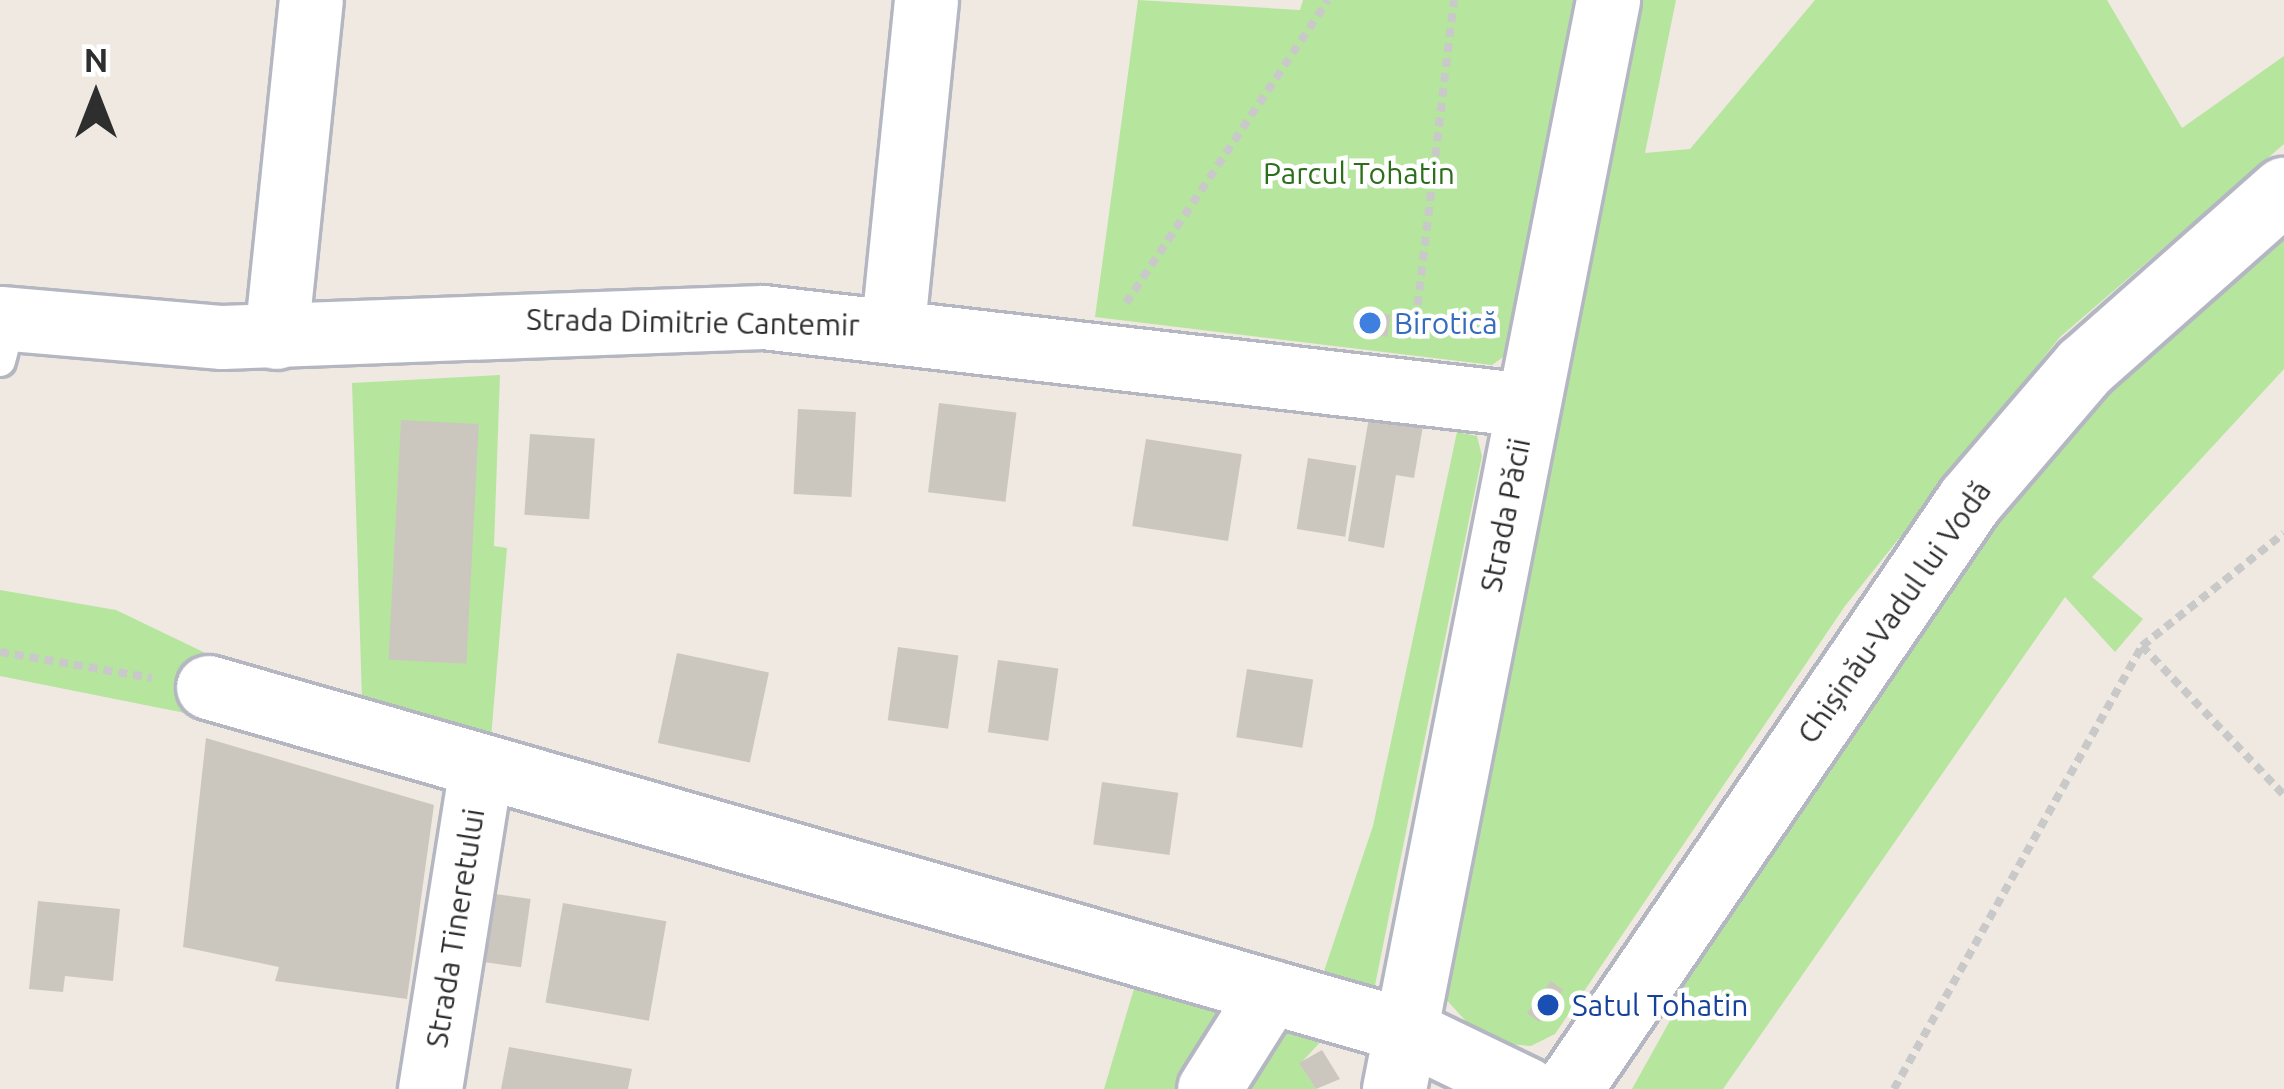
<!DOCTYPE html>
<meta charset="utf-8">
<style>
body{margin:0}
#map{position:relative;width:2284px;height:1089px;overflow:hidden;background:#efe9e1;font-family:Ubuntu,sans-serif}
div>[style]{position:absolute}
.green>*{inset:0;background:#b6e59e}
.building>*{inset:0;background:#cbc7bf;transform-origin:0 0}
.path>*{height:8px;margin-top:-4px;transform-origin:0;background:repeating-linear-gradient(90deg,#c9c9c9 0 9px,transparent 0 15px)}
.roads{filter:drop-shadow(3px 0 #b4b7c1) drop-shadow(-3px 0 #b4b7c1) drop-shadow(0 3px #b4b7c1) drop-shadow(0 -3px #b4b7c1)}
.service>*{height:30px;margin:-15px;padding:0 15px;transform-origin:15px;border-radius:15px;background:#fff}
.minor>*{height:63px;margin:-31.5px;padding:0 31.5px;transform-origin:31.5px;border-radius:31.5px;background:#fff}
.secondary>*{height:66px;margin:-33px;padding:0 33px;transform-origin:33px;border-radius:33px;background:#fff}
.dots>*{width:33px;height:33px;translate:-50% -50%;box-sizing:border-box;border:6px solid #fff;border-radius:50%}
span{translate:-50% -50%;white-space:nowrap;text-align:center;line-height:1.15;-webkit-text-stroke:9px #fff;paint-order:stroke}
.park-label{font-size:30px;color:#2c6e1b}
.street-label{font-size:30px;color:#2e2e2e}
.shop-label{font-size:30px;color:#366cbe}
.left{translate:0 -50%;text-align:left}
.transit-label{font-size:30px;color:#164399}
.north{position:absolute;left:36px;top:36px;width:120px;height:120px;-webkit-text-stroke:9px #fff;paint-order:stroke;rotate:0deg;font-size:33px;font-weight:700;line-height:48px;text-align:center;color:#2e2e2e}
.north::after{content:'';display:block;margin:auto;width:42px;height:54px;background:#2e2e2e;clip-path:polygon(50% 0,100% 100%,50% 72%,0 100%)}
</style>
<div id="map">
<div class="green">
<div style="clip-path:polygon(1138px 0,1300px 10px,1303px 0,1573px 0,1506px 355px,1492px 365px,1095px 317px)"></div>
<div style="clip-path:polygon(1631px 0,1676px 0,1645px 153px,1690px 149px,1815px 0,2107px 0,2182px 128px,2284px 56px,2284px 144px,2060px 337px,1845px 606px,1555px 1034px,1531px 1046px,1485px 1042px,1443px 996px)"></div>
<div style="clip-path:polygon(2284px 229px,2284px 369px,2092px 577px,2143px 619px,2115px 652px,2065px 597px,1723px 1089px,1632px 1089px,1682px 999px,1685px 973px,1981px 541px,2173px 317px)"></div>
<div style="clip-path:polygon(500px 375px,494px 546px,507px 548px,491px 738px,362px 699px,352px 383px)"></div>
<div style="clip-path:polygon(1457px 432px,1477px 436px,1482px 456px,1374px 990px,1323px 974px,1373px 826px)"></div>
<div style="clip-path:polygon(0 590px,116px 610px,220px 660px,195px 715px,0 676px)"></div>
<div style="clip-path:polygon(1136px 982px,1238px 1005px,1185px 1089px,1104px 1089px)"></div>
<div style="clip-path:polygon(1281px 1017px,1325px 1037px,1300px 1064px,1316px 1089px,1236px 1089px)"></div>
</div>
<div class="building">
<div style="left:1356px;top:310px;width:35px;height:22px;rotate:8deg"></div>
<div style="left:939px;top:403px;width:78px;height:90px;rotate:7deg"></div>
<div style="left:798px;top:409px;width:58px;height:85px;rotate:3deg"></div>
<div style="clip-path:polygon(1369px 417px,1423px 426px,1414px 478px,1396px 475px,1384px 548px,1348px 541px)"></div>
<div style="left:401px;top:420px;width:78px;height:240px;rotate:3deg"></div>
<div style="left:530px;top:434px;width:65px;height:81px;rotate:4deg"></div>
<div style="left:1146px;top:439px;width:97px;height:88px;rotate:9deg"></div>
<div style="left:1308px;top:458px;width:49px;height:72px;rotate:9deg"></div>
<div style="left:898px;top:647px;width:61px;height:74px;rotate:8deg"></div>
<div style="left:677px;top:653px;width:94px;height:92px;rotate:12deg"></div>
<div style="left:998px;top:660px;width:61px;height:73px;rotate:8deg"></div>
<div style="left:1247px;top:669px;width:67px;height:69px;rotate:9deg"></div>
<div style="clip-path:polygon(206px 738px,434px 805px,407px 999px,275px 981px,279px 967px,183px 947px)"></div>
<div style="left:1102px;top:782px;width:77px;height:63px;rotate:8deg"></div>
<div style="left:495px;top:894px;width:36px;height:69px;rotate:8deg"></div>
<div style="clip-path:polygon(38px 901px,120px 909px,113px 981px,65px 976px,63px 992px,29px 989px)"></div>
<div style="left:563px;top:903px;width:105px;height:101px;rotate:10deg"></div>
<div style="left:1551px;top:981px;width:15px;height:40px;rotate:37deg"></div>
<div style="clip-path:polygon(509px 1047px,632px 1069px,628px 1089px,501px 1089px)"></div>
<div style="clip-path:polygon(1322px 1050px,1340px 1079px,1316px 1089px,1299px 1063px)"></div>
</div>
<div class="path">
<div style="left:1126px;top:303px;width:364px;rotate:-56.3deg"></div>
<div style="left:1414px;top:335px;width:337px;rotate:-83.2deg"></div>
<div style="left:2142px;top:646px;width:206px;rotate:46.4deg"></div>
<div style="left:0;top:652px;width:154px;rotate:9.7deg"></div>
<div style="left:1894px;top:1089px;width:508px;rotate:-60.76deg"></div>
<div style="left:2142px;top:646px;width:181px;rotate:-38.5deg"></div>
</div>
<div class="roads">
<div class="service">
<div style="left:0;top:361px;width:43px;rotate:-75.3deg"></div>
</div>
<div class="minor">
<div style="left:0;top:318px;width:223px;rotate:4.9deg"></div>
<div style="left:222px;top:337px;width:541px;rotate:-2.12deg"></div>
<div style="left:763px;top:317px;width:769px;rotate:6.57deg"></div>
<div style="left:893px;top:325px;width:327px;rotate:-84.2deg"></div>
<div style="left:276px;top:337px;width:339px;rotate:-84.1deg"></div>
<div style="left:208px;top:687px;width:1244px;rotate:16deg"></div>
<div style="left:1404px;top:1030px;width:136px;rotate:25.8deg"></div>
<div style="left:430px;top:1089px;width:327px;rotate:-81deg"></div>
<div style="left:1209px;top:1089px;width:115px;rotate:-57.8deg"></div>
<div style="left:1394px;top:1089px;width:1110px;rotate:-78.88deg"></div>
</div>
<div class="secondary">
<div style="left:1569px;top:1089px;width:712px;rotate:-55.71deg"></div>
<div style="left:1970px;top:501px;width:177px;rotate:-49.4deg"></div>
<div style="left:2085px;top:367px;width:266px;rotate:-41.5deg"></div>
</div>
</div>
<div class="dots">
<div style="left:1370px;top:323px;background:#3f7fe0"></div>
<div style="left:1548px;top:1005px;background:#1a4fb4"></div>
</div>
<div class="park-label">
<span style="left:1359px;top:173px">Parcul Tohatin</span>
</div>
<div class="street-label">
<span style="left:693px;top:322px;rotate:1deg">Strada Dimitrie Cantemir</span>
<span style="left:1505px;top:515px;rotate:-79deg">Strada Păcii</span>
<span style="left:1894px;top:612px;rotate:-55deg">Chișinău-Vadul lui Vodă</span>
<span style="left:455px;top:928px;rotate:-81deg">Strada Tineretului</span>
</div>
<div class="shop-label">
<span class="left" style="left:1394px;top:323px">Birotică</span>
</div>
<div class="transit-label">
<span class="left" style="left:1572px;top:1005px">Satul Tohatin</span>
</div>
<div class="north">N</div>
</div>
